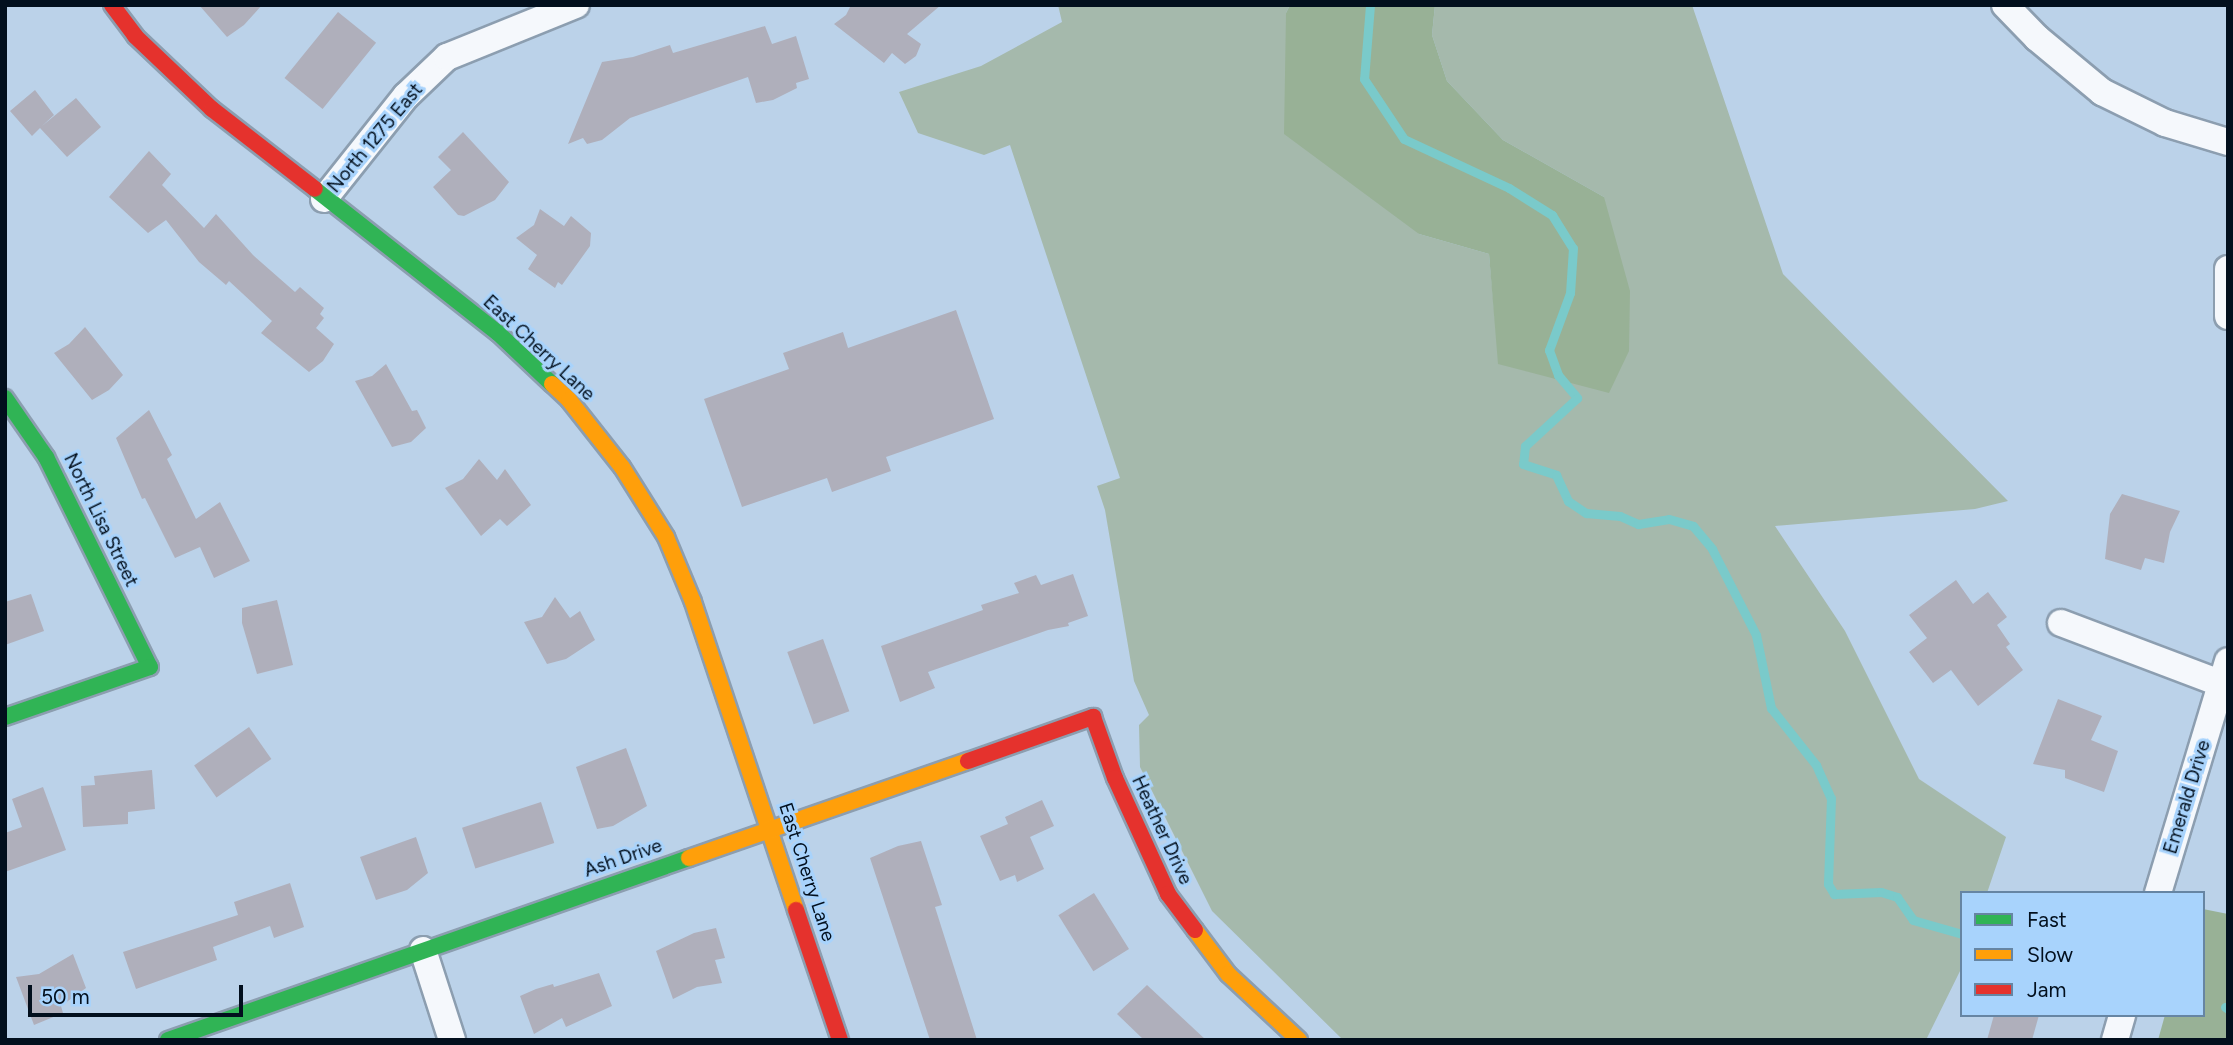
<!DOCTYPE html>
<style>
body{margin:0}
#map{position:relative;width:2233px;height:1045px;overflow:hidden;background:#bbd2e9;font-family:Figtree,sans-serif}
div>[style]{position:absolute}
.green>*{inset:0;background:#a5b9ac}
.forest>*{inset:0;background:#98b196}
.stream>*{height:9px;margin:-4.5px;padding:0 4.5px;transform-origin:4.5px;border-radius:4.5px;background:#7acaca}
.building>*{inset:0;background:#afafbb;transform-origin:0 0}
.roads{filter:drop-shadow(2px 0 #8c9eb0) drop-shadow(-2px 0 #8c9eb0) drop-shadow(0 2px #8c9eb0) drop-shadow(0 -2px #8c9eb0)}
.street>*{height:26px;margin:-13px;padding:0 13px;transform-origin:13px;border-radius:13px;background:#f5f8fc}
.fast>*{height:16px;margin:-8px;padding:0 8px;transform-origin:8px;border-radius:8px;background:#30b455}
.slow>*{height:16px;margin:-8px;padding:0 8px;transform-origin:8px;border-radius:8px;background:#ff9f0a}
.jam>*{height:16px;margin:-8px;padding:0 8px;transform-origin:8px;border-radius:8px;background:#e5322d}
span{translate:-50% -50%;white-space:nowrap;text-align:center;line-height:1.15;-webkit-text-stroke:6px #a8d3fc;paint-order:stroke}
.street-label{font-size:19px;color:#020f1d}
.frame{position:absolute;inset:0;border:7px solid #020f1d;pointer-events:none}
.legend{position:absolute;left:1960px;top:891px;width:245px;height:126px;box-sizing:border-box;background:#a8d3fc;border:2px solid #6685a3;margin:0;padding:9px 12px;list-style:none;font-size:21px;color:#020f1d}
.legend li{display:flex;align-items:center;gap:14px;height:35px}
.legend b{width:35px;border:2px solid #6685a3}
.scale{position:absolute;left:28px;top:985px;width:215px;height:32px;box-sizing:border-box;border:4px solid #020f1d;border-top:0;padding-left:9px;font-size:21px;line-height:24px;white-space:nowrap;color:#020f1d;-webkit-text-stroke:5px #a8d3fc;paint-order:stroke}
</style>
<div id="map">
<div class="green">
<div style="clip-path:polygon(1058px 5px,1290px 5px,1286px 13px,1419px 234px,1489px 254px,1499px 364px,1604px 197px,1503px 140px,1447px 81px,1432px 35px,1435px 5px,1692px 5px,1783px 274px,2008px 501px,1975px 509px,1775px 526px,1845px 631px,1919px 779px,2006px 837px,1987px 893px,1962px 893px,1962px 967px,1926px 1040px,1343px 1040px,1212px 911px,1140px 767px,1139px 725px,1149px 715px,1134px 681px,1105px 510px,1097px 486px,1120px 478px,1010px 145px,984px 155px,918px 133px,899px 92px,981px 66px,1062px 22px)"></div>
</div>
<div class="forest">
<div style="clip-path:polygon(1290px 5px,1435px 5px,1432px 35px,1447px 81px,1503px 140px,1604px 197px,1630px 291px,1629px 351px,1609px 393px,1498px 364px,1489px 254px,1419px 234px,1284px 134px,1286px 13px)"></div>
<div style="clip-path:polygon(2203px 909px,2228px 914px,2228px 1040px,2158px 1040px,2165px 1015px,2203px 1015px)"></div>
</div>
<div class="stream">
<div style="left:1370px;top:5px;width:74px;rotate:94.6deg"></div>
<div style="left:1364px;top:79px;width:72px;rotate:56.3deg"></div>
<div style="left:1404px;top:139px;width:116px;rotate:25deg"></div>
<div style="left:1509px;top:188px;width:51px;rotate:32.1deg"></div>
<div style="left:1552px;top:215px;width:39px;rotate:58deg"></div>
<div style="left:1573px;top:248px;width:45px;rotate:93.8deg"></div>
<div style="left:1570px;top:293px;width:61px;rotate:110.2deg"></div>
<div style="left:1549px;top:350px;width:27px;rotate:70deg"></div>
<div style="left:1558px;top:375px;width:30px;rotate:50deg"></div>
<div style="left:1577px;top:398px;width:71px;rotate:137.3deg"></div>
<div style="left:1525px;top:446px;width:18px;rotate:96deg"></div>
<div style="left:1523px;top:464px;width:35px;rotate:18deg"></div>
<div style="left:1556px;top:475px;width:29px;rotate:65deg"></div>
<div style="left:1568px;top:501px;width:22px;rotate:34deg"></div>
<div style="left:1586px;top:513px;width:34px;rotate:5deg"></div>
<div style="left:1620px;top:516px;width:20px;rotate:24deg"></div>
<div style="left:1638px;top:524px;width:31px;rotate:-9deg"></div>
<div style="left:1669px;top:519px;width:25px;rotate:16deg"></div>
<div style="left:1693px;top:526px;width:30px;rotate:50deg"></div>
<div style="left:1712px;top:549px;width:97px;rotate:62.9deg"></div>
<div style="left:1756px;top:635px;width:75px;rotate:78.4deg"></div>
<div style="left:1771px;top:708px;width:73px;rotate:51.7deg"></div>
<div style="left:1816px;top:765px;width:36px;rotate:66deg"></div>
<div style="left:1831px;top:798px;width:86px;rotate:92deg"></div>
<div style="left:1828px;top:884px;width:12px;rotate:59deg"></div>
<div style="left:1834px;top:894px;width:47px;rotate:-2.4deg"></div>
<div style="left:1881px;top:892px;width:17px;rotate:17deg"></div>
<div style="left:1897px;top:897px;width:28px;rotate:55deg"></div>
<div style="left:1913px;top:920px;width:51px;rotate:15.9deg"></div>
<div style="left:2225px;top:1007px;width:4px;rotate:34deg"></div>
</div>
<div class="building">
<div style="clip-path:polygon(199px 5px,262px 5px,244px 25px,227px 37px)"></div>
<div style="clip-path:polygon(851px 5px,941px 5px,907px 34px,921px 44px,916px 56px,905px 64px,892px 53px,884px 63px,834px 24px,846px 15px)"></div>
<div style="left:338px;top:12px;width:49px;height:85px;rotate:39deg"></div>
<div style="clip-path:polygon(765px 26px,772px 44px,796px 36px,809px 79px,796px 83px,797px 88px,773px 100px,756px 103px,748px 77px,630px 118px,602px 140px,587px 144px,583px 138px,568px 144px,602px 62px,633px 57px,670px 45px,673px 53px)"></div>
<div style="clip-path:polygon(35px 90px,54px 115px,42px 126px,76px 98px,101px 127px,67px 157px,40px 128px,32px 136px,10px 111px)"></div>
<div style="clip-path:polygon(463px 132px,509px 182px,495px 200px,464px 216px,458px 215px,433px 187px,451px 170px,438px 157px)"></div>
<div style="clip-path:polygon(149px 151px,171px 174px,162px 185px,204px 228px,216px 214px,253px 255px,295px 292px,300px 287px,324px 308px,320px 314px,324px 318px,316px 328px,334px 344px,323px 361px,309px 372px,261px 333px,272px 321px,229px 281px,226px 285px,199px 262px,166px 220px,148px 233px,109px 197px)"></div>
<div style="clip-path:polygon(540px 209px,564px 226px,571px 216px,591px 233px,590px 246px,562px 285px,558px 282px,555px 288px,528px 269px,537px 255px,516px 238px,534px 225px)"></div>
<div style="clip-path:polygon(956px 310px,994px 419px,886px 457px,891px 471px,832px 492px,827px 478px,742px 507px,704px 399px,789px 369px,783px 353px,843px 332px,848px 348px)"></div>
<div style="clip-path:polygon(85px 327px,123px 375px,109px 390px,92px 400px,54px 353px,69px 344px)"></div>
<div style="clip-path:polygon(386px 364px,412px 411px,417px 410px,426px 428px,411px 442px,392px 447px,355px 381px,372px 376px)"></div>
<div style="clip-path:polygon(149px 410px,172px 455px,167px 459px,196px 519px,220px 502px,250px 561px,214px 578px,200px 547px,175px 558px,145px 498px,142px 499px,116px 438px)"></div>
<div style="clip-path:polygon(479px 459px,497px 480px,505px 469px,531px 505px,507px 526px,500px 519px,481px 536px,445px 488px,463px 479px)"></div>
<div style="clip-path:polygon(2122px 494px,2180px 511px,2170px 532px,2164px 563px,2145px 558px,2141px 570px,2105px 559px,2110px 514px)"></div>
<div style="clip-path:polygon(1073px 574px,1088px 616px,1068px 623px,1069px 626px,1048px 630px,928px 672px,935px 688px,900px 702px,881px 646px,983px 610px,981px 605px,1019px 593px,1014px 583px,1036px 575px,1041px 585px)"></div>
<div style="clip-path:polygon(1956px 580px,1973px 604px,1988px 592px,2007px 617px,1997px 625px,2010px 644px,2006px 647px,2023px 670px,1978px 706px,1951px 670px,1933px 683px,1909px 652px,1927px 638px,1909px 615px)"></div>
<div style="clip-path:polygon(31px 594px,44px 631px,5px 645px,5px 602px)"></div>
<div style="clip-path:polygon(555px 597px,570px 618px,580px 611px,595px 640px,566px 659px,547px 664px,524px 622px,542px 617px)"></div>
<div style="clip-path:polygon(277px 600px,293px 665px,257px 674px,242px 623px,242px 608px)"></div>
<div style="left:823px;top:639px;width:77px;height:38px;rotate:70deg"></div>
<div style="clip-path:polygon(2058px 699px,2102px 716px,2091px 740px,2118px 751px,2104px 792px,2065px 778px,2065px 770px,2033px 764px)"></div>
<div style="left:249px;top:727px;width:39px;height:67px;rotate:55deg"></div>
<div style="clip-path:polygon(626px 748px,647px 806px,613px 826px,597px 829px,576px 767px)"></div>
<div style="clip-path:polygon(152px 770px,155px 809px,128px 812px,128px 824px,83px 827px,81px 786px,95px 785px,94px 776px)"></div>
<div style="clip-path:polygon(43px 787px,66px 850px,5px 872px,5px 833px,22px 827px,12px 799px)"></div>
<div style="clip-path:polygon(1042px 800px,1054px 826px,1030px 837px,1044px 869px,1017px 882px,1015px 875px,1000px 881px,980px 836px,1008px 824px,1005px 817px)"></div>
<div style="left:541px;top:802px;width:43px;height:83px;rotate:72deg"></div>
<div style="clip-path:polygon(416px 837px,428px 873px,407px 890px,376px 900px,360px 857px)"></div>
<div style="clip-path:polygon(921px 841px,942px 905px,935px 907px,977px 1040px,930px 1040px,870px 858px,898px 846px)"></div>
<div style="clip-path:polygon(290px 883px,304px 927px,274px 938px,270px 926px,213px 947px,217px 960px,136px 989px,123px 952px,238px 915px,234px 902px)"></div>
<div style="left:1094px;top:893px;width:66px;height:42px;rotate:58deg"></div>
<div style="clip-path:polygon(716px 928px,725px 958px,715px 960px,722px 983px,697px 987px,673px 999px,656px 951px,694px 933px)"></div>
<div style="clip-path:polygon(73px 954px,86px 988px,61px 1006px,63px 1013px,34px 1025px,16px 977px,39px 974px)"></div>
<div style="clip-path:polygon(599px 973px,612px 1006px,566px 1027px,562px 1018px,534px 1034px,520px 996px,536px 989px,553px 984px,554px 987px)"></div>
<div style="clip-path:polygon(1147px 985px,1206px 1040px,1144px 1040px,1117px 1014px)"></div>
<div style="clip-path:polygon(1994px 1015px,2039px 1015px,2032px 1040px,1987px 1040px)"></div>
</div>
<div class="roads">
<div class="street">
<div style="left:2005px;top:5px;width:46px;rotate:45.9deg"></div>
<div style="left:2037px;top:38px;width:85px;rotate:39.7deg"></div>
<div style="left:2102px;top:92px;width:70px;rotate:26.2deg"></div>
<div style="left:2165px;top:123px;width:66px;rotate:16.8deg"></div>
<div style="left:324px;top:199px;width:132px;rotate:-51.5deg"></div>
<div style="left:406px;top:96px;width:57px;rotate:-43.6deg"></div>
<div style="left:447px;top:57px;width:139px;rotate:-22deg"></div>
<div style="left:2228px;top:269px;width:47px;rotate:90deg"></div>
<div style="left:2061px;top:623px;width:178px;rotate:20.7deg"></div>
<div style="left:2158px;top:893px;width:242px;rotate:-73.2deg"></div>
<div style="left:423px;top:950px;width:95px;rotate:72.1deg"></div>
<div style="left:2115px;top:1040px;width:26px;rotate:-74deg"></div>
</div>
<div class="fast">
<div style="left:315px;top:189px;width:233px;rotate:38.2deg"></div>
<div style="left:498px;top:333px;width:74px;rotate:43.4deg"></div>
<div style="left:5px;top:398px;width:72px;rotate:55.2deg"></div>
<div style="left:46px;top:457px;width:234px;rotate:63.7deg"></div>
<div style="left:150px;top:667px;width:153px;rotate:161deg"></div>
<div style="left:168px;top:1040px;width:552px;rotate:-19.26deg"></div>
</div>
<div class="slow">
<div style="left:552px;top:384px;width:23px;rotate:43deg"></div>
<div style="left:569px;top:400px;width:85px;rotate:51.7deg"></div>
<div style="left:622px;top:467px;width:83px;rotate:57.8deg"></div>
<div style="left:666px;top:537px;width:70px;rotate:67.4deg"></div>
<div style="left:693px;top:602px;width:325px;rotate:71.5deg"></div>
<div style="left:689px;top:858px;width:295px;rotate:-19.2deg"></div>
<div style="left:1195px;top:930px;width:55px;rotate:53.1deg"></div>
<div style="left:1228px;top:974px;width:97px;rotate:42.9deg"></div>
</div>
<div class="jam">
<div style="left:112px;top:5px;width:39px;rotate:53deg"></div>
<div style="left:135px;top:36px;width:106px;rotate:43.5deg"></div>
<div style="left:212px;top:109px;width:130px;rotate:37.8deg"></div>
<div style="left:968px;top:761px;width:133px;rotate:-19.4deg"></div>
<div style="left:1093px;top:717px;width:65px;rotate:70.2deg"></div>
<div style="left:1115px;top:778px;width:128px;rotate:65.4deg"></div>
<div style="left:1168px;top:894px;width:45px;rotate:53.1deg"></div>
<div style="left:796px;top:910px;width:137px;rotate:71.3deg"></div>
</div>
</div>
<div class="street-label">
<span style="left:375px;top:138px;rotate:-50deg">North 1275 East</span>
<span style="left:539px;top:348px;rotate:43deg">East Cherry Lane</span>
<span style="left:101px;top:520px;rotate:64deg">North Lisa Street</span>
<span style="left:2187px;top:797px;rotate:-73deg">Emerald Drive</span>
<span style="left:1162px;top:830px;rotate:65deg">Heather Drive</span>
<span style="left:623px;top:858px;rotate:-19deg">Ash Drive</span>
<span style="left:807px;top:872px;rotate:72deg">East Cherry Lane</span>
</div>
<div class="frame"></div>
<ul class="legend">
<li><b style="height:9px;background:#30b455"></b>Fast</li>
<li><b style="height:9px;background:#ff9f0a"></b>Slow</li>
<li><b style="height:9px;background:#e5322d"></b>Jam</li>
</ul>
<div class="scale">50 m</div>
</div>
